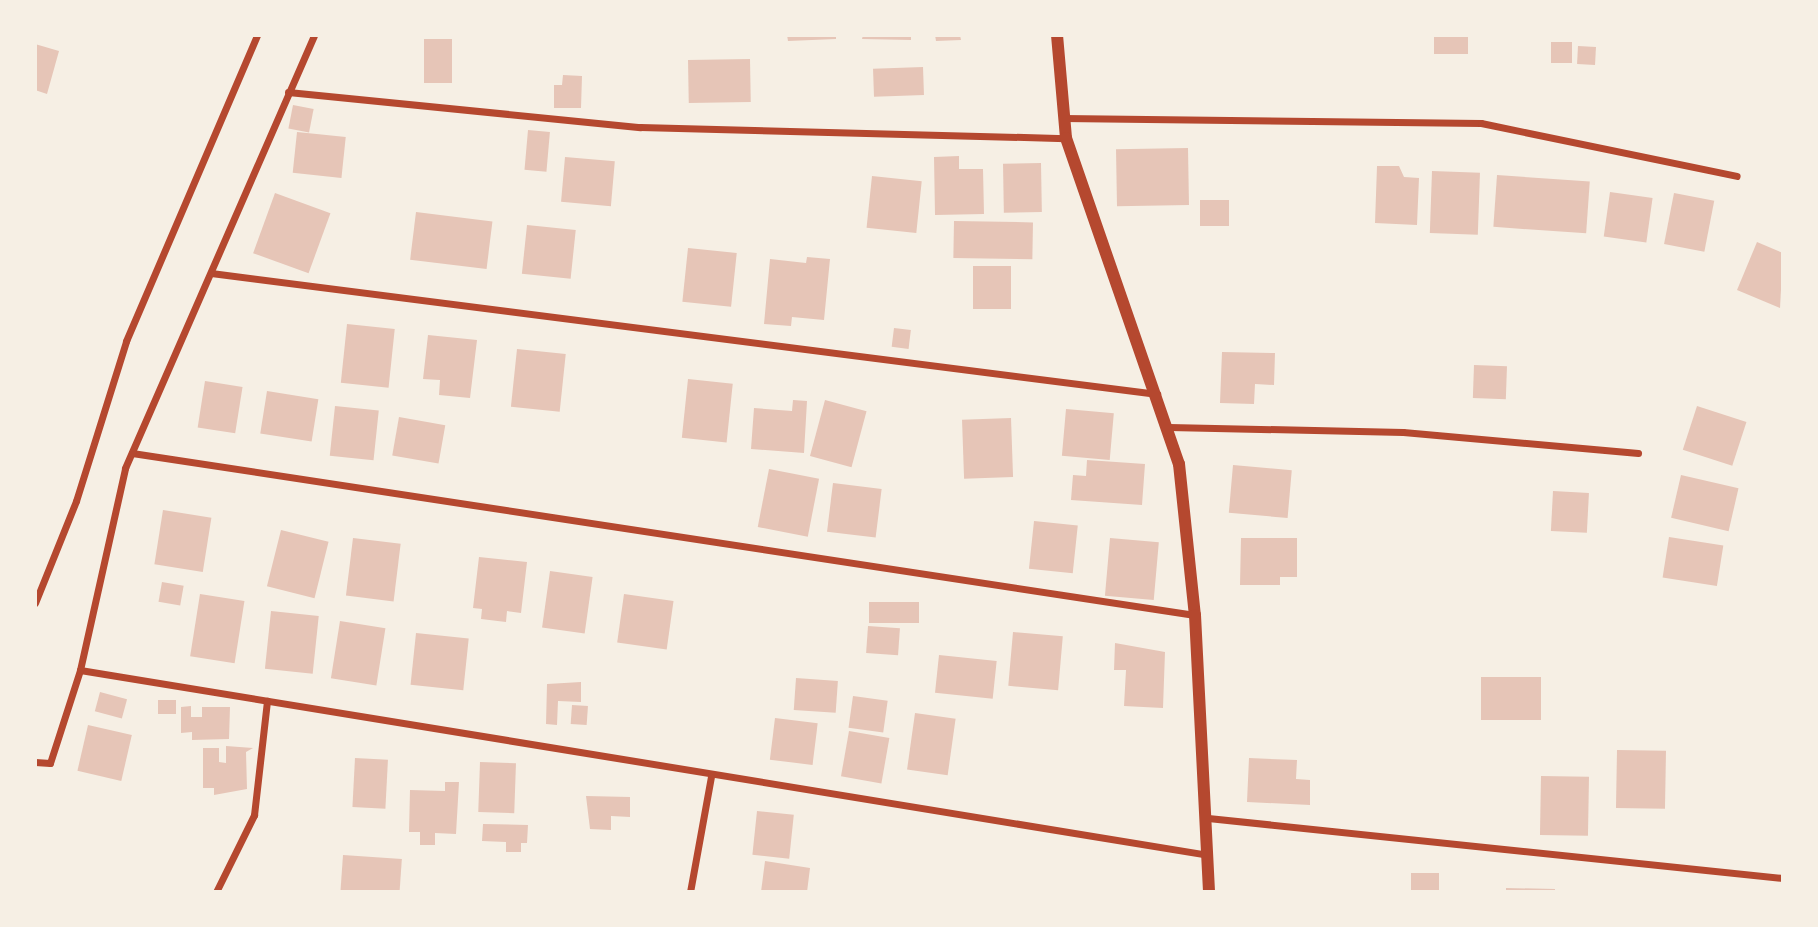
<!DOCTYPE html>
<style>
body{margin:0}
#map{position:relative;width:1818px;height:927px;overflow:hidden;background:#f6efe4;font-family:Helvetica,sans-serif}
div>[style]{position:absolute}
.building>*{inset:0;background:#e6c5b7;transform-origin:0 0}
.minor>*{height:7px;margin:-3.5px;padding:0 3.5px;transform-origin:3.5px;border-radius:3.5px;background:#b5482f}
.tertiary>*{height:12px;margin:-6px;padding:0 6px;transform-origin:6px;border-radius:6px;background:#b5482f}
span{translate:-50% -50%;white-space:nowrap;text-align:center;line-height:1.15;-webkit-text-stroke:5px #f6efe4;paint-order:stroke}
.frame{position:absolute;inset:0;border:37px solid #f6efe4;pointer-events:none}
</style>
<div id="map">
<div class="building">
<div style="clip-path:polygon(787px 35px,836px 35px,836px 39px,788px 41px)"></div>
<div style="clip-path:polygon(863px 35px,911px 35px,911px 40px,862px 39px)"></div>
<div style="clip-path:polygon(935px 35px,960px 35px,961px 40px,936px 41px)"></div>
<div style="left:1434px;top:35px;width:34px;height:19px"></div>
<div style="left:424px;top:39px;width:28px;height:44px"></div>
<div style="left:1551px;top:42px;width:21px;height:21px"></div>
<div style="clip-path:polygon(35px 44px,59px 51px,47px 94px,35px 90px)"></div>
<div style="left:1578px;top:46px;width:18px;height:18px;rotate:3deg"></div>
<div style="left:750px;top:59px;width:43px;height:62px;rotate:89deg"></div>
<div style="left:923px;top:67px;width:28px;height:50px;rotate:88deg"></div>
<div style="clip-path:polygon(563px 75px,582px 76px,581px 108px,554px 108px,554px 85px,562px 85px)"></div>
<div style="left:293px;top:105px;width:21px;height:24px;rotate:11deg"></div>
<div style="left:528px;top:130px;width:22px;height:40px;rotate:5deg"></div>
<div style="left:297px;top:132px;width:49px;height:41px;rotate:6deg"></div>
<div style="left:1188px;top:148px;width:57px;height:72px;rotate:89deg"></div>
<div style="clip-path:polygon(959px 156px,959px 169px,983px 169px,984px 214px,935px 215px,934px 157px)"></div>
<div style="left:565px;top:157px;width:50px;height:45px;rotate:5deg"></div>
<div style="left:1041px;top:163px;width:49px;height:38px;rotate:89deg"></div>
<div style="clip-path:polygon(1377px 166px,1399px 166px,1404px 177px,1419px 178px,1417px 225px,1375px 223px)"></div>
<div style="left:1432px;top:171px;width:48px;height:62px;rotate:2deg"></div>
<div style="left:1497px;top:175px;width:93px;height:52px;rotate:4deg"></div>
<div style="left:872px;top:176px;width:50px;height:52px;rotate:6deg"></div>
<div style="left:1610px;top:192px;width:43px;height:45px;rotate:8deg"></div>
<div style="left:275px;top:193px;width:59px;height:64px;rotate:20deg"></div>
<div style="left:1674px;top:193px;width:41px;height:52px;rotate:11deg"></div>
<div style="left:1200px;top:200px;width:29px;height:26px"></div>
<div style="left:416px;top:212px;width:77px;height:48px;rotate:7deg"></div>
<div style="left:954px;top:221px;width:79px;height:37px;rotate:1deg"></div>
<div style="left:527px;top:225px;width:49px;height:49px;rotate:6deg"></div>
<div style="clip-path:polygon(1757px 242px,1783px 253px,1780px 308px,1737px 290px)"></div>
<div style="left:688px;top:248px;width:49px;height:54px;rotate:6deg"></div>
<div style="clip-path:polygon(807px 257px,830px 259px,824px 320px,792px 317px,791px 326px,764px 324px,770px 259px,806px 263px)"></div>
<div style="left:973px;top:266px;width:38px;height:43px"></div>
<div style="left:347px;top:324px;width:48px;height:59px;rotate:6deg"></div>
<div style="left:894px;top:328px;width:17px;height:19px;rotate:7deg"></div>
<div style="clip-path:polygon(428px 335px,477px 340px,470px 398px,439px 395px,440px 380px,423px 379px)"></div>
<div style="left:517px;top:349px;width:49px;height:58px;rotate:6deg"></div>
<div style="clip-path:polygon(1222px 352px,1275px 353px,1274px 385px,1255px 384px,1254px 404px,1220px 403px)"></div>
<div style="left:1474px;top:365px;width:33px;height:33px;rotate:2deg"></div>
<div style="left:688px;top:379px;width:45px;height:59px;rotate:6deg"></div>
<div style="left:205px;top:381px;width:38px;height:47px;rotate:9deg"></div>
<div style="left:267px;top:391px;width:52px;height:43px;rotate:9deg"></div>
<div style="clip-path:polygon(793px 400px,807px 401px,804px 453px,751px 449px,754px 408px,792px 411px)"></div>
<div style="left:825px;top:400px;width:43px;height:58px;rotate:15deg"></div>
<div style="left:335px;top:406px;width:44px;height:50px;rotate:6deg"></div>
<div style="left:1697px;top:406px;width:52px;height:46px;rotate:18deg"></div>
<div style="left:1066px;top:409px;width:48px;height:47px;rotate:5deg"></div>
<div style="left:399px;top:417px;width:47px;height:39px;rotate:10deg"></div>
<div style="left:1011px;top:418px;width:59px;height:49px;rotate:88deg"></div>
<div style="clip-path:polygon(1087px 460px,1145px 464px,1142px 505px,1071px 500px,1073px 475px,1086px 476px)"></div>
<div style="left:1233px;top:465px;width:59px;height:48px;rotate:5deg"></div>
<div style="left:769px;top:469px;width:51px;height:59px;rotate:11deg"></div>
<div style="left:1681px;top:475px;width:59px;height:44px;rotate:13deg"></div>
<div style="left:833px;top:483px;width:49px;height:49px;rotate:7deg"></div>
<div style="left:1553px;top:491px;width:36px;height:40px;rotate:3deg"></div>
<div style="left:163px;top:510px;width:49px;height:55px;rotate:9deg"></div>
<div style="left:1034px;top:521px;width:44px;height:48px;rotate:6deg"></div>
<div style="left:281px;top:530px;width:49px;height:58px;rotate:14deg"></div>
<div style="left:1669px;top:537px;width:55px;height:41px;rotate:9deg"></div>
<div style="left:353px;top:538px;width:48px;height:58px;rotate:7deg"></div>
<div style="left:1110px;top:538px;width:49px;height:58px;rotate:5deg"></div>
<div style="clip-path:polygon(1241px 538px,1297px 538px,1297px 577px,1280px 577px,1280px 585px,1240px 585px)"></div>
<div style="clip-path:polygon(479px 557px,527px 562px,521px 613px,507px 611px,506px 622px,481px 619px,482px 609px,473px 608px)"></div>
<div style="left:550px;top:571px;width:43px;height:57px;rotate:8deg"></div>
<div style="left:162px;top:582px;width:22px;height:20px;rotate:10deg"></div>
<div style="left:200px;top:594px;width:45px;height:63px;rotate:9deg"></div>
<div style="left:624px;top:594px;width:50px;height:49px;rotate:8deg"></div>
<div style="left:869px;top:602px;width:50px;height:21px"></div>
<div style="left:271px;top:611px;width:48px;height:58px;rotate:6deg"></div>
<div style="left:340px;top:621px;width:46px;height:58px;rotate:9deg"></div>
<div style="left:868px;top:626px;width:32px;height:27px;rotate:4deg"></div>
<div style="left:1013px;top:632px;width:50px;height:54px;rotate:5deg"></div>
<div style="left:416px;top:633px;width:53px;height:52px;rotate:6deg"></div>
<div style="clip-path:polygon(1115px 643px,1165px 652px,1163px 708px,1124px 706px,1126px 670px,1114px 670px)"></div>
<div style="left:939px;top:655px;width:58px;height:38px;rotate:6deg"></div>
<div style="left:1481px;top:677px;width:60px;height:43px"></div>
<div style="left:796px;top:678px;width:42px;height:32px;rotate:4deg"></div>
<div style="clip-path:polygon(581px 682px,581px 702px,558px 701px,557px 725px,546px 724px,547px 684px)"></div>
<div style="left:100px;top:692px;width:28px;height:20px;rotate:15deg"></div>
<div style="left:853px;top:696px;width:35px;height:32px;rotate:8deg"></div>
<div style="left:158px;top:700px;width:18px;height:14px"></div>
<div style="left:572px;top:705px;width:16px;height:19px;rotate:4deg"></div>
<div style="clip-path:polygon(191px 706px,191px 717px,202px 717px,202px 707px,230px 707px,229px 739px,192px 740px,192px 732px,181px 733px,181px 707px)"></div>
<div style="left:915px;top:713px;width:41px;height:57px;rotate:8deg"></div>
<div style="left:775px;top:718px;width:43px;height:42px;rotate:7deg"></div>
<div style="left:88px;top:725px;width:45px;height:47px;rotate:13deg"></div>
<div style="left:849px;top:731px;width:41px;height:46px;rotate:10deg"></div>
<div style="clip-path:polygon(226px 746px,253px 748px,246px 752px,247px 789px,214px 795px,214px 788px,203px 788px,203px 748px,219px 748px,219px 762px,226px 763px)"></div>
<div style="left:1617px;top:750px;width:49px;height:58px;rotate:1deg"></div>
<div style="left:355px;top:758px;width:33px;height:49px;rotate:3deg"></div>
<div style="clip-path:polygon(1249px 758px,1297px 760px,1296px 779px,1310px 780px,1310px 805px,1247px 802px)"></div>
<div style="left:480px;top:762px;width:36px;height:50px;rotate:2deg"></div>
<div style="left:1541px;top:776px;width:48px;height:59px;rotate:1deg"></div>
<div style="clip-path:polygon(445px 782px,459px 782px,456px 834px,435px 833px,435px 845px,420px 845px,420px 832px,409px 832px,410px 790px,445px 791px)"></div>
<div style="clip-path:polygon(586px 796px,630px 797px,630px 817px,611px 816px,611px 830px,590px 829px)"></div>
<div style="left:757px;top:811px;width:37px;height:44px;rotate:6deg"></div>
<div style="clip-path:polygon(483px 824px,528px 825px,527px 843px,521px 843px,521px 852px,506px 852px,506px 842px,482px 841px)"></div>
<div style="left:343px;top:855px;width:59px;height:37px;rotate:4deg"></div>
<div style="clip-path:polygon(765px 861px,810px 868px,807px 892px,761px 892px)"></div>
<div style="left:1411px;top:873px;width:28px;height:19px"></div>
<div style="clip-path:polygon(1506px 888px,1555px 889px,1555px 892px,1506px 892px)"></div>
</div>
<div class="minor">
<div style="left:288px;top:92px;width:354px;rotate:5.7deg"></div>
<div style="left:640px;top:127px;width:426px;rotate:1.5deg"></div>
<div style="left:1063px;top:118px;width:418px;rotate:0.7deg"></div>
<div style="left:1481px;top:123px;width:261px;rotate:11.7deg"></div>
<div style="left:211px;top:273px;width:954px;rotate:7.29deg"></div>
<div style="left:1169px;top:427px;width:234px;rotate:1.2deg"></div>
<div style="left:1403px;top:432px;width:236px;rotate:5.1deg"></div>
<div style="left:132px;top:453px;width:1075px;rotate:8.67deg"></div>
<div style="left:35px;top:603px;width:110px;rotate:-68.1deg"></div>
<div style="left:76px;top:501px;width:168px;rotate:-72.6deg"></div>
<div style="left:126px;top:341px;width:333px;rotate:-66.8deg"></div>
<div style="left:80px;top:670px;width:1143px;rotate:9.31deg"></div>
<div style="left:35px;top:762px;width:15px;rotate:4deg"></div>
<div style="left:50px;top:763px;width:98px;rotate:-72.1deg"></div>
<div style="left:80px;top:670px;width:207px;rotate:-77.4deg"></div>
<div style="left:125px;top:468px;width:472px;rotate:-66.4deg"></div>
<div style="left:1208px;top:818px;width:578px;rotate:5.96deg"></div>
<div style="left:216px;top:892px;width:86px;rotate:-63.7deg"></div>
<div style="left:254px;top:815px;width:115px;rotate:-83.5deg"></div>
<div style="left:690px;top:892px;width:117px;rotate:-79.7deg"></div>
</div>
<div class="tertiary">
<div style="left:1057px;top:35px;width:103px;rotate:85deg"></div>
<div style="left:1066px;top:138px;width:345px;rotate:70.9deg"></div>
<div style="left:1179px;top:464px;width:152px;rotate:84deg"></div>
<div style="left:1195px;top:615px;width:277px;rotate:87.1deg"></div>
</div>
<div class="frame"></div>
</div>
